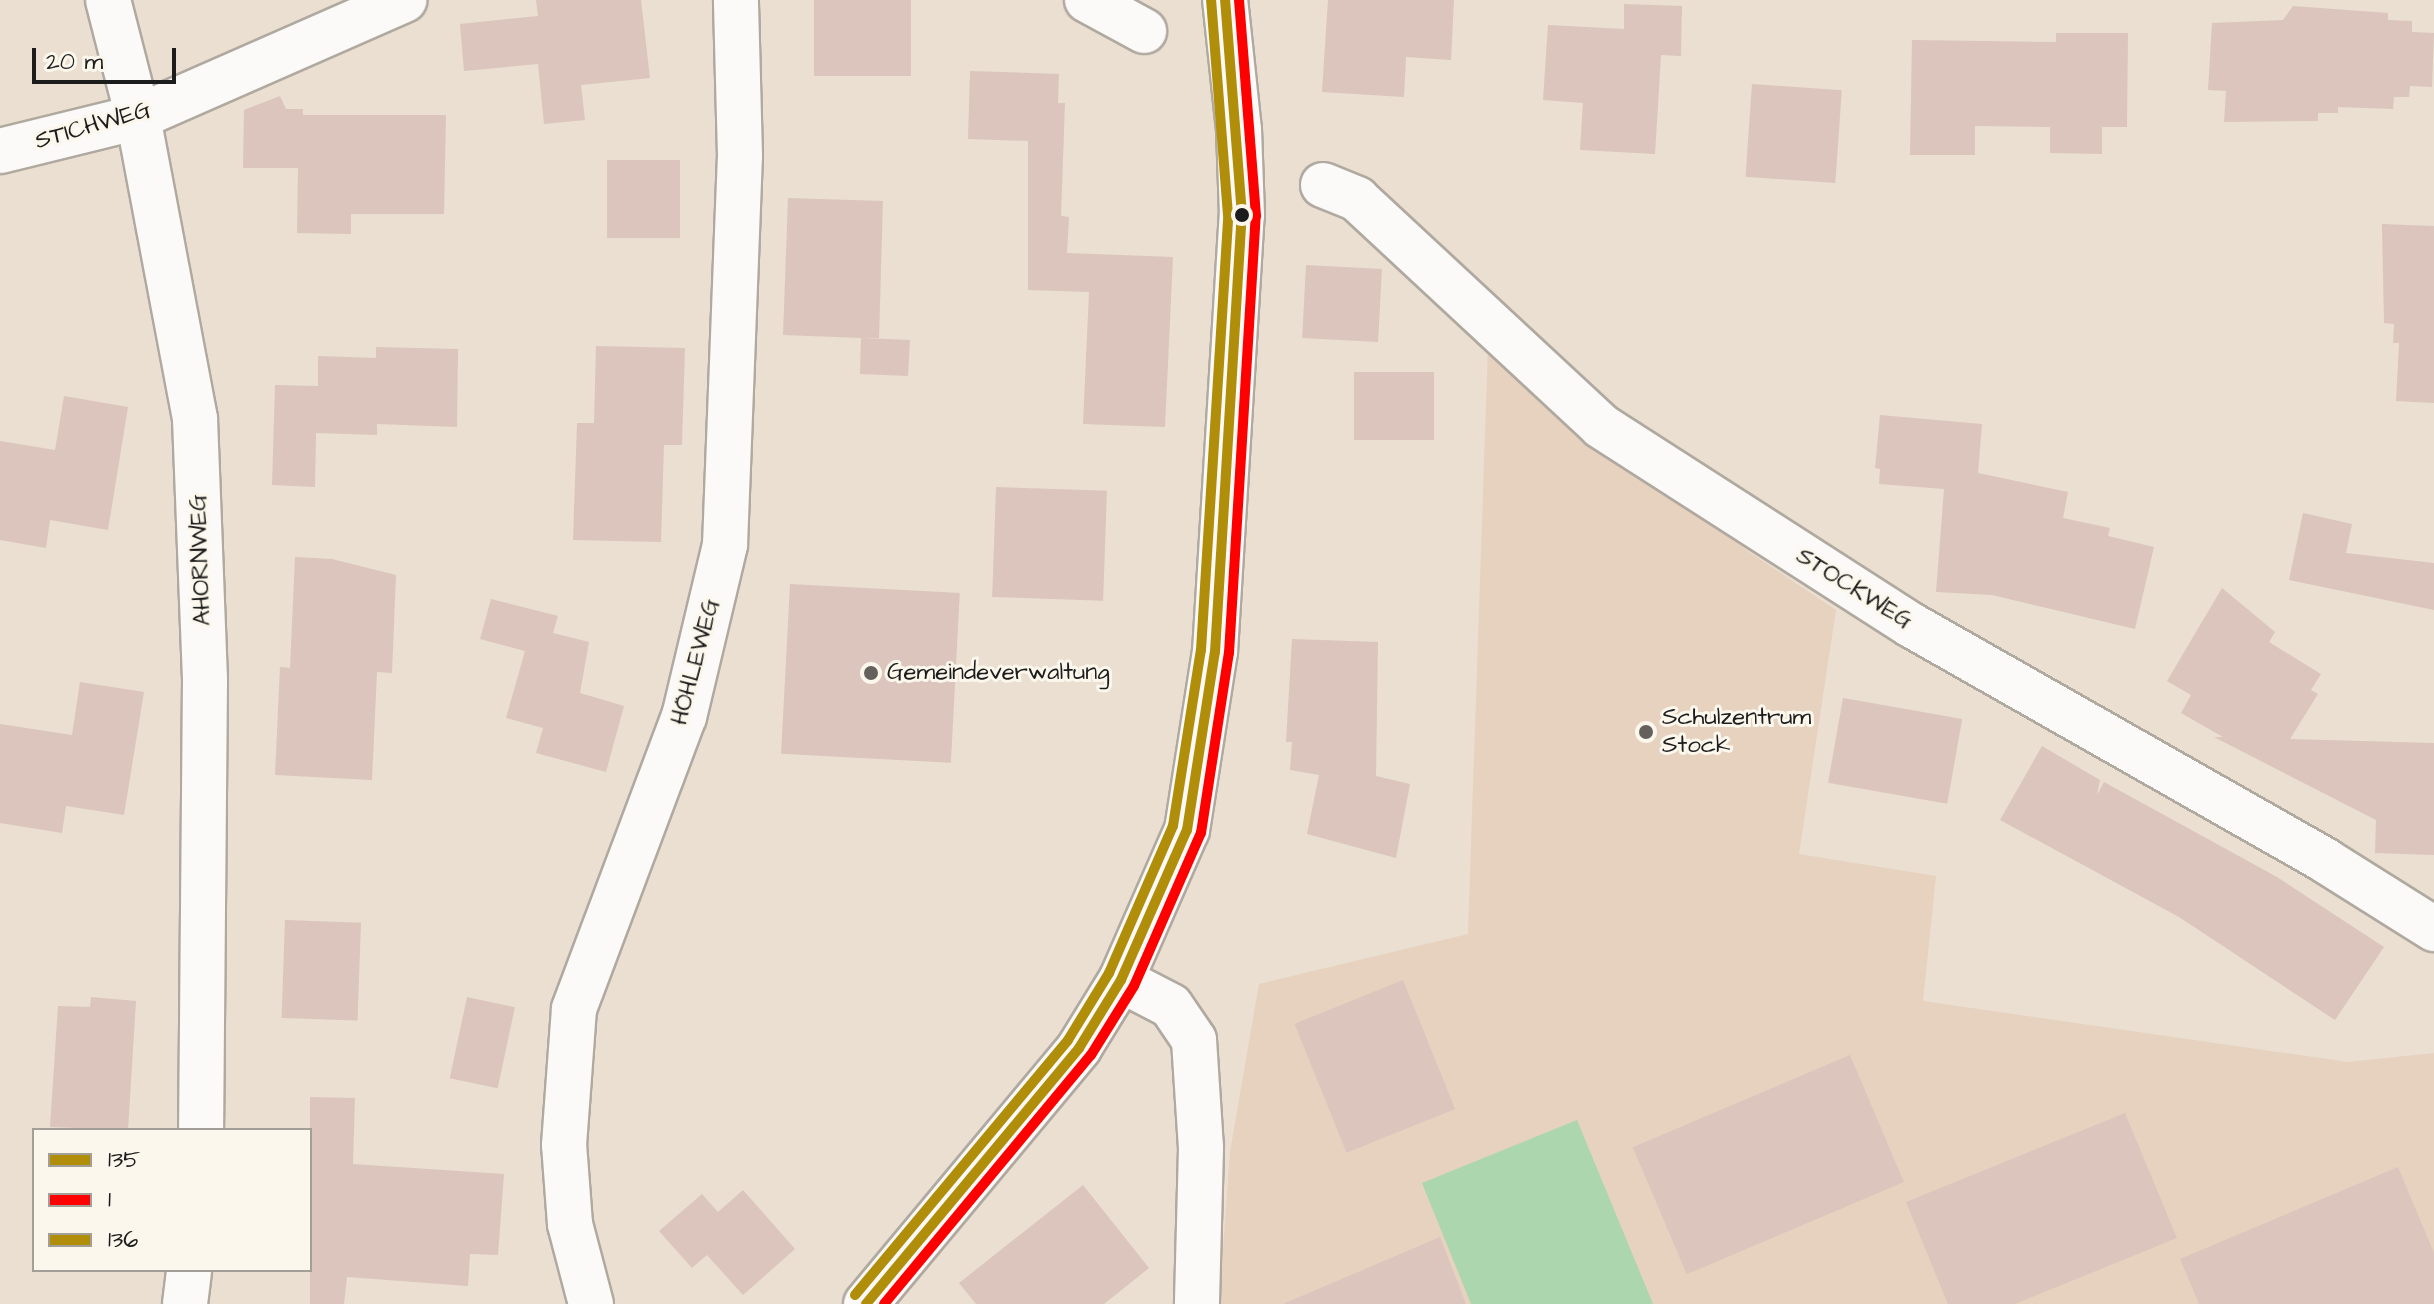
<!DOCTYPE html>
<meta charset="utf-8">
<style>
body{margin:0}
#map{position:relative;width:2434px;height:1304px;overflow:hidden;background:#eadfd0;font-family:"Architects Daughter",sans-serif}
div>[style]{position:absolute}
.built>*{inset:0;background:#e6d2bf}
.green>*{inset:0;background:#acd6ae}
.building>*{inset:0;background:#dbc5bd;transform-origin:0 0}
.roads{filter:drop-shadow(2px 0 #b0a9a0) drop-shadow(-2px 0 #b0a9a0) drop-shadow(0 2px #b0a9a0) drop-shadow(0 -2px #b0a9a0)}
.minor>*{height:44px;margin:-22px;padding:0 22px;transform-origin:22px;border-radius:22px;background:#fcfaf8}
.tertiary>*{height:44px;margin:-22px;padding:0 22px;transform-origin:22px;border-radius:22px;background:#fcfaf8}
.bus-1>*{height:10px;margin:-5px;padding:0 5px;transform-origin:5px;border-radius:5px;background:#b08e0a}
.bus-2>*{height:10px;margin:-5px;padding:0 5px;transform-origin:5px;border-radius:5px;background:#f00}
.bus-3>*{height:10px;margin:-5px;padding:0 5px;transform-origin:5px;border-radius:5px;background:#b08e0a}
.dots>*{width:22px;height:22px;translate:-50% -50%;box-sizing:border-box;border:4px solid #fbf7ec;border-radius:50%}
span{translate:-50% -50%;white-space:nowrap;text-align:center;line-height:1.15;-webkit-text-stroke:6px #fbf7ec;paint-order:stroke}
.street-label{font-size:24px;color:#1c1c1c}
.poi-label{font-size:24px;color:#1c1c1c}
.left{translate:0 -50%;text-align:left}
.legend{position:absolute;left:32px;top:1128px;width:280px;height:144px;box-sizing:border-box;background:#fbf7ec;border:2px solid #a29f99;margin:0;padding:10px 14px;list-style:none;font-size:24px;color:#1c1c1c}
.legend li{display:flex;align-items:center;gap:16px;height:40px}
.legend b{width:40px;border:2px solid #a29f99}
.scale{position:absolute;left:32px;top:48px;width:144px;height:36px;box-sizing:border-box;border:4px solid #1c1c1c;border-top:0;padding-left:10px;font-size:24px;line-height:28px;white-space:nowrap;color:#1c1c1c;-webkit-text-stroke:6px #fbf7ec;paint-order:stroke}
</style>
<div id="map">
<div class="built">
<div style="clip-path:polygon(1488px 346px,1748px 551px,1836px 610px,1799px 854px,1936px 876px,1923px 1001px,2348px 1062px,2434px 1053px,2434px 1304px,1219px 1304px,1230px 1152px,1259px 984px,1468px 934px)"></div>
</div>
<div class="green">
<div style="clip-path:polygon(1577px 1120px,1653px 1304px,1471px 1304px,1422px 1183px)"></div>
</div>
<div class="building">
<div style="clip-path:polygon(536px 0,641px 0,650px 78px,581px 85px,585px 120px,544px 124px,538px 64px,464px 71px,460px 24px,538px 16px)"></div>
<div style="left:814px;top:0;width:97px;height:76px"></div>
<div style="clip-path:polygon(1328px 0,1454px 0,1451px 60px,1406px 57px,1404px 97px,1322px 92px)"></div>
<div style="clip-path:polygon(1624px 4px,1682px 6px,1681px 56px,1661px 55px,1655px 154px,1580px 150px,1583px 103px,1543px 100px,1548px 25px,1624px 29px)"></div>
<div style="clip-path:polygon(2293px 6px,2388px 13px,2388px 20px,2412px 21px,2412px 32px,2434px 33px,2432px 87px,2410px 86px,2409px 97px,2394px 97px,2393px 109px,2338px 107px,2338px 113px,2318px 113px,2318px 121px,2224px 122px,2226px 91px,2208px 90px,2212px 23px,2283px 20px)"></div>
<div style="clip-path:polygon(2056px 33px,2128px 33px,2127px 127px,2102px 127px,2102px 154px,2050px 153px,2050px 127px,1975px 126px,1975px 155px,1910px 155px,1912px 40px,2056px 42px)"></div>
<div style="clip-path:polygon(970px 71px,1059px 74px,1058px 103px,1065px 103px,1061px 216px,1069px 217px,1067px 253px,1173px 257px,1165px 427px,1083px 424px,1089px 292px,1028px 290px,1028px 141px,968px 139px)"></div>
<div style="left:1752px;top:84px;width:90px;height:93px;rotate:4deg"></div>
<div style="clip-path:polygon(280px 96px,286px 109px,303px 109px,303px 115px,446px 115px,444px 214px,351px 214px,351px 234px,297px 233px,298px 168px,243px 168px,244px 110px)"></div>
<div style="left:607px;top:160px;width:73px;height:78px"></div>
<div style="clip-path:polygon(788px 198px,883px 201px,879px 338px,863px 338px,910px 340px,908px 376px,860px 374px,861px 338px,783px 335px)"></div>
<div style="clip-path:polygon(2382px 224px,2434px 226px,2434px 403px,2396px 401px,2399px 343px,2393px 343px,2394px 324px,2384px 323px)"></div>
<div style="left:1306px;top:265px;width:76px;height:73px;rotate:3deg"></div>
<div style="clip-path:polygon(596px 346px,685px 348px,682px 445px,664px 445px,661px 542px,573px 540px,577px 423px,594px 423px)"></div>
<div style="clip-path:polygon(376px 347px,458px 349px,457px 427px,377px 424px,377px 435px,316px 433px,315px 487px,272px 485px,275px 385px,318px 386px,318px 356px,376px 358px)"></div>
<div style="left:1354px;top:372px;width:80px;height:68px"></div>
<div style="clip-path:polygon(64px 396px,128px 407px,108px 530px,50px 520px,46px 548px,0 540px,0 441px,55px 450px)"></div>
<div style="clip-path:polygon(1880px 415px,1982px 424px,1978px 473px,2068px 492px,2063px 518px,2110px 528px,2108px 536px,2154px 547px,2135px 629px,1992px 595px,1936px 592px,1944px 489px,1879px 484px,1880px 469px,1875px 468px)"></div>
<div style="left:996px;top:487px;width:111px;height:110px;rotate:2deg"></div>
<div style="clip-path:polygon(2303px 513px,2352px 524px,2346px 553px,2434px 563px,2434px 610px,2289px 580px)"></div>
<div style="clip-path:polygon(295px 557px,332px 559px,396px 575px,392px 673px,377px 672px,372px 780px,275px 775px,280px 667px,290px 668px)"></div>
<div style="left:790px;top:584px;width:170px;height:170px;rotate:3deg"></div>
<div style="clip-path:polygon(2222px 588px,2275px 632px,2269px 642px,2321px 674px,2311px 690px,2318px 694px,2290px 739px,2434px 743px,2434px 855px,2375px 853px,2376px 820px,2214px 737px,2223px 737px,2181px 713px,2191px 695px,2167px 681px)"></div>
<div style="clip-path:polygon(491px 599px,558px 616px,553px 633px,589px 642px,580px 693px,624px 706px,606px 772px,536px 753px,543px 728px,506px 718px,525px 651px,480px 639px)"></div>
<div style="clip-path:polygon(1292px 639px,1378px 642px,1376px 776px,1410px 784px,1396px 858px,1307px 834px,1319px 775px,1290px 770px,1292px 742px,1286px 742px)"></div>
<div style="clip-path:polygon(80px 682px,144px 692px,124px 815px,66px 806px,62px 833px,0 823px,0 724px,72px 735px)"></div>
<div style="left:1843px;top:698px;width:121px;height:86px;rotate:10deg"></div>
<div style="clip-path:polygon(2042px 746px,2100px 780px,2097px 795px,2104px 782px,2277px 877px,2384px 947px,2335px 1020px,2179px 917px,2000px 820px)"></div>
<div style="left:285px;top:920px;width:76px;height:98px;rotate:2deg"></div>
<div style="left:1403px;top:980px;width:139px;height:117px;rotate:68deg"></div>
<div style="clip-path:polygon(91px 997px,136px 1001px,128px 1130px,50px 1127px,58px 1006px,90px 1007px)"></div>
<div style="left:467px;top:997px;width:49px;height:83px;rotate:12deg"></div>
<div style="left:1850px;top:1055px;width:138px;height:236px;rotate:67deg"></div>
<div style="clip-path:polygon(310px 1097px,355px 1098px,353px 1164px,504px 1174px,498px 1255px,470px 1254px,468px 1286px,347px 1277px,344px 1304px,310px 1304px)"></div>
<div style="clip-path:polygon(2125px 1113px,2177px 1238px,2015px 1304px,1948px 1304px,1906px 1202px)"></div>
<div style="clip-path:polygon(2398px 1167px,2434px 1253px,2434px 1304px,2199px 1304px,2180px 1259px)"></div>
<div style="clip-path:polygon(1083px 1185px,1149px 1268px,1104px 1304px,976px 1304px,959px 1283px)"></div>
<div style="clip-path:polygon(743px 1190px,795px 1249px,743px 1295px,707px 1255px,692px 1268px,659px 1231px,702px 1194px,718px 1212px)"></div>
<div style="clip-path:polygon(1440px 1237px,1466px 1304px,1283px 1304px)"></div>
</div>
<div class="roads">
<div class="minor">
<div style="left:108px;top:0;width:121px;rotate:75.6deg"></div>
<div style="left:138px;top:117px;width:307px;rotate:79.3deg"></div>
<div style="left:195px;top:419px;width:261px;rotate:87.8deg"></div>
<div style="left:205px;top:680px;width:450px;rotate:90.5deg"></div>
<div style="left:1087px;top:0;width:65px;rotate:28.5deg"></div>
<div style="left:0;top:151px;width:142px;rotate:-13.8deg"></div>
<div style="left:138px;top:117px;width:291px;rotate:-23.7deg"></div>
<div style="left:1323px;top:185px;width:37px;rotate:22deg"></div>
<div style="left:1357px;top:199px;width:333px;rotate:42.9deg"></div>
<div style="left:1601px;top:426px;width:368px;rotate:32.7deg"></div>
<div style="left:1911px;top:625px;width:477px;rotate:29.6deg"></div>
<div style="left:2326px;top:861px;width:128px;rotate:32.2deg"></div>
<div style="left:1121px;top:980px;width:56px;rotate:27.5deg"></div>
<div style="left:1171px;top:1006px;width:41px;rotate:55.9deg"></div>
<div style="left:1194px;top:1040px;width:108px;rotate:86.3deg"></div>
<div style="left:1201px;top:1148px;width:156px;rotate:91.5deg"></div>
<div style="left:185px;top:1304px;width:34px;rotate:-83deg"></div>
<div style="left:591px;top:1304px;width:83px;rotate:-104.7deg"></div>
<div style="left:570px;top:1224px;width:79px;rotate:-94.3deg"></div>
<div style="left:564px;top:1145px;width:136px;rotate:-85.8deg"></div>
<div style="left:574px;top:1009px;width:312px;rotate:-69.4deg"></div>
<div style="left:684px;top:717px;width:177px;rotate:-76.6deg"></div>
<div style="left:725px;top:545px;width:389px;rotate:-87.8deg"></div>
<div style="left:740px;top:156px;width:156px;rotate:-91.5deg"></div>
</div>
<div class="tertiary">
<div style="left:866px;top:1304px;width:333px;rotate:-50.2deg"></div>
<div style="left:1079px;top:1048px;width:80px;rotate:-58.3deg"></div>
<div style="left:1121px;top:980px;width:164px;rotate:-66.3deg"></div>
<div style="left:1187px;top:830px;width:180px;rotate:-81.1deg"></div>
<div style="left:1215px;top:652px;width:438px;rotate:-86.5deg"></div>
<div style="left:1242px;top:215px;width:85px;rotate:-92deg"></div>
<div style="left:1239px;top:130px;width:131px;rotate:-96.1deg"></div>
</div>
</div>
<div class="bus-1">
<div style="left:866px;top:1304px;width:333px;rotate:-50.2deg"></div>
<div style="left:1079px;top:1048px;width:80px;rotate:-58.3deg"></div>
<div style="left:1121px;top:980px;width:164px;rotate:-66.3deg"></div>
<div style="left:1187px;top:830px;width:180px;rotate:-81.1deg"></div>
<div style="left:1215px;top:652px;width:438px;rotate:-86.5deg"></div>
<div style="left:1242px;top:215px;width:216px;rotate:-94.5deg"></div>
</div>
<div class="bus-2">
<div style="left:884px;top:1304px;width:324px;rotate:-50.3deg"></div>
<div style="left:1091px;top:1055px;width:81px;rotate:-58.1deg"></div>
<div style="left:1134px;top:986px;width:167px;rotate:-66.4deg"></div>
<div style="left:1201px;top:833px;width:182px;rotate:-81.2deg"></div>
<div style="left:1229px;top:653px;width:438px;rotate:-86.5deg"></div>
<div style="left:1256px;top:216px;width:217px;rotate:-94.5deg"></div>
</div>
<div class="bus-3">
<div style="left:855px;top:1295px;width:332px;rotate:-50.1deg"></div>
<div style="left:1068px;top:1040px;width:79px;rotate:-58.5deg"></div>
<div style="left:1109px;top:973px;width:160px;rotate:-66.5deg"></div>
<div style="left:1173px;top:826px;width:178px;rotate:-81deg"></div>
<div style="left:1201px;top:650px;width:436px;rotate:-86.4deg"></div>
<div style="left:1228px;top:215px;width:215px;rotate:-94.5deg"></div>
</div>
<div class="dots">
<div style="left:1242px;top:215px;background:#1c1c1c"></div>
<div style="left:871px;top:673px;background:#64605b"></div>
<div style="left:1646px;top:732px;background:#64605b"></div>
</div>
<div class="street-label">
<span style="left:93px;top:126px;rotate:-16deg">STICHWEG</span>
<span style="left:201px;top:560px;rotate:-92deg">AHORNWEG</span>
<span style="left:1854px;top:589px;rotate:32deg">STOCKWEG</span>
<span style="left:696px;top:662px;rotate:-75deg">HÖHLEWEG</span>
</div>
<div class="poi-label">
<span class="left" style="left:887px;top:673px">Gemeindeverwaltung</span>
<span class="left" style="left:1662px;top:732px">Schulzentrum<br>Stock</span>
</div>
<ul class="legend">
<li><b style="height:10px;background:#b08e0a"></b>135</li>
<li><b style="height:10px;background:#f00"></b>1</li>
<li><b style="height:10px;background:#b08e0a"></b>136</li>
</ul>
<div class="scale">20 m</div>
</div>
